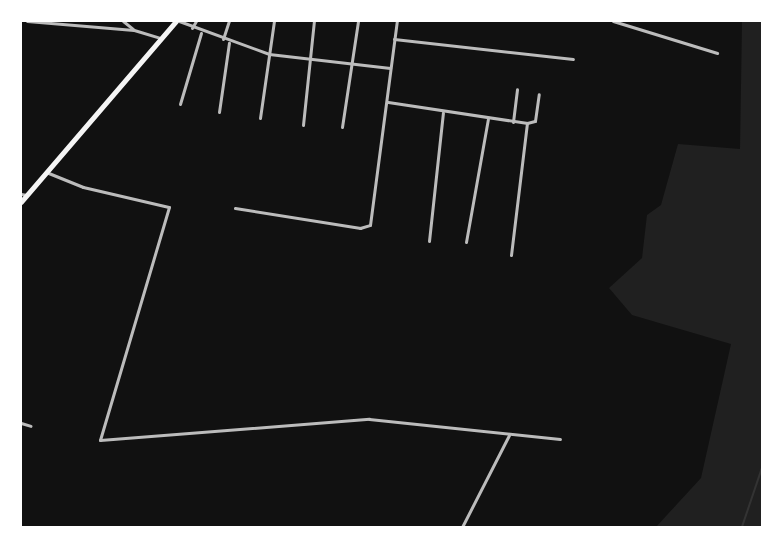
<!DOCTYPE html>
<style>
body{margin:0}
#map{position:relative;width:783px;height:548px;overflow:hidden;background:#111;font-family:"Exo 2",sans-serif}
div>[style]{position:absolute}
.green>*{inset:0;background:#202020}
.stream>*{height:1.5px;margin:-0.75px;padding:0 0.75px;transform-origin:0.75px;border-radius:0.75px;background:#333}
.minor>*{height:3px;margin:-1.5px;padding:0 1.5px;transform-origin:1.5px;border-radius:1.5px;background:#bcbcbc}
.primary>*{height:4.5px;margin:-2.25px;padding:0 2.25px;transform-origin:2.25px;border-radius:2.25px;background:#f5f5f5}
span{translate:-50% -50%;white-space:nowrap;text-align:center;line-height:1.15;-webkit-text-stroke:4.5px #fff;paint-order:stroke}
.frame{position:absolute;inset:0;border:22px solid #fff;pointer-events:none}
</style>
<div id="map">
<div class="green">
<div style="clip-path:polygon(762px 21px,762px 527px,656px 527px,701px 478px,731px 344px,632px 315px,609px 288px,642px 258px,647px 215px,661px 205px,678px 144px,740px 149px,742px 22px)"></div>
</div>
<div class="stream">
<div style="left:742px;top:527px;width:62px;rotate:-71.3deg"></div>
</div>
<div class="minor">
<div style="left:27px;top:21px;width:107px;rotate:4.8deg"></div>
<div style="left:134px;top:30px;width:28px;rotate:17deg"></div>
<div style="left:123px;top:21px;width:13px;rotate:39deg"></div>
<div style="left:179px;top:21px;width:96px;rotate:20.1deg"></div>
<div style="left:269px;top:54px;width:122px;rotate:6.6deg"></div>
<div style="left:613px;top:21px;width:109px;rotate:17.1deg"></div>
<div style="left:192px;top:28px;width:8px;rotate:-60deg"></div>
<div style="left:223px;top:39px;width:19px;rotate:-72deg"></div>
<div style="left:394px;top:39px;width:180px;rotate:6.4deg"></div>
<div style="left:388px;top:102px;width:141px;rotate:8.6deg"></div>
<div style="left:527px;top:123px;width:8px;rotate:-14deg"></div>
<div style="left:535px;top:121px;width:27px;rotate:-82deg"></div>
<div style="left:180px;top:104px;width:74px;rotate:-73.5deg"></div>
<div style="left:219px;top:112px;width:70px;rotate:-81.8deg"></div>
<div style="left:260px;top:118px;width:98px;rotate:-81.8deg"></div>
<div style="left:513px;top:122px;width:33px;rotate:-83deg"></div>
<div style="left:303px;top:125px;width:105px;rotate:-84deg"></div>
<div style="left:342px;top:127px;width:107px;rotate:-81.4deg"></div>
<div style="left:46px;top:172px;width:40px;rotate:22deg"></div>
<div style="left:83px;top:187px;width:88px;rotate:13.1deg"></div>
<div style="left:169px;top:207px;width:243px;rotate:106.5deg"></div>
<div style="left:100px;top:440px;width:270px;rotate:-4.5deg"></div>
<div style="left:369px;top:419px;width:192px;rotate:6deg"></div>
<div style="left:21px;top:194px;width:6px;rotate:9deg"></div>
<div style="left:235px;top:208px;width:127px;rotate:9.1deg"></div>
<div style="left:360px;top:228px;width:10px;rotate:-17deg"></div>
<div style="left:370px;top:225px;width:206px;rotate:-82.5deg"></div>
<div style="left:429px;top:241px;width:129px;rotate:-83.8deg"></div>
<div style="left:466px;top:242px;width:125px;rotate:-79.9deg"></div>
<div style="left:511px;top:255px;width:133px;rotate:-83.1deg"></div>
<div style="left:21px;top:423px;width:10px;rotate:17deg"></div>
<div style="left:462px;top:527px;width:103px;rotate:-62.9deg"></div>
</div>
<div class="primary">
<div style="left:21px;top:202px;width:238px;rotate:-49.4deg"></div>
</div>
<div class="frame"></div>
</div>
